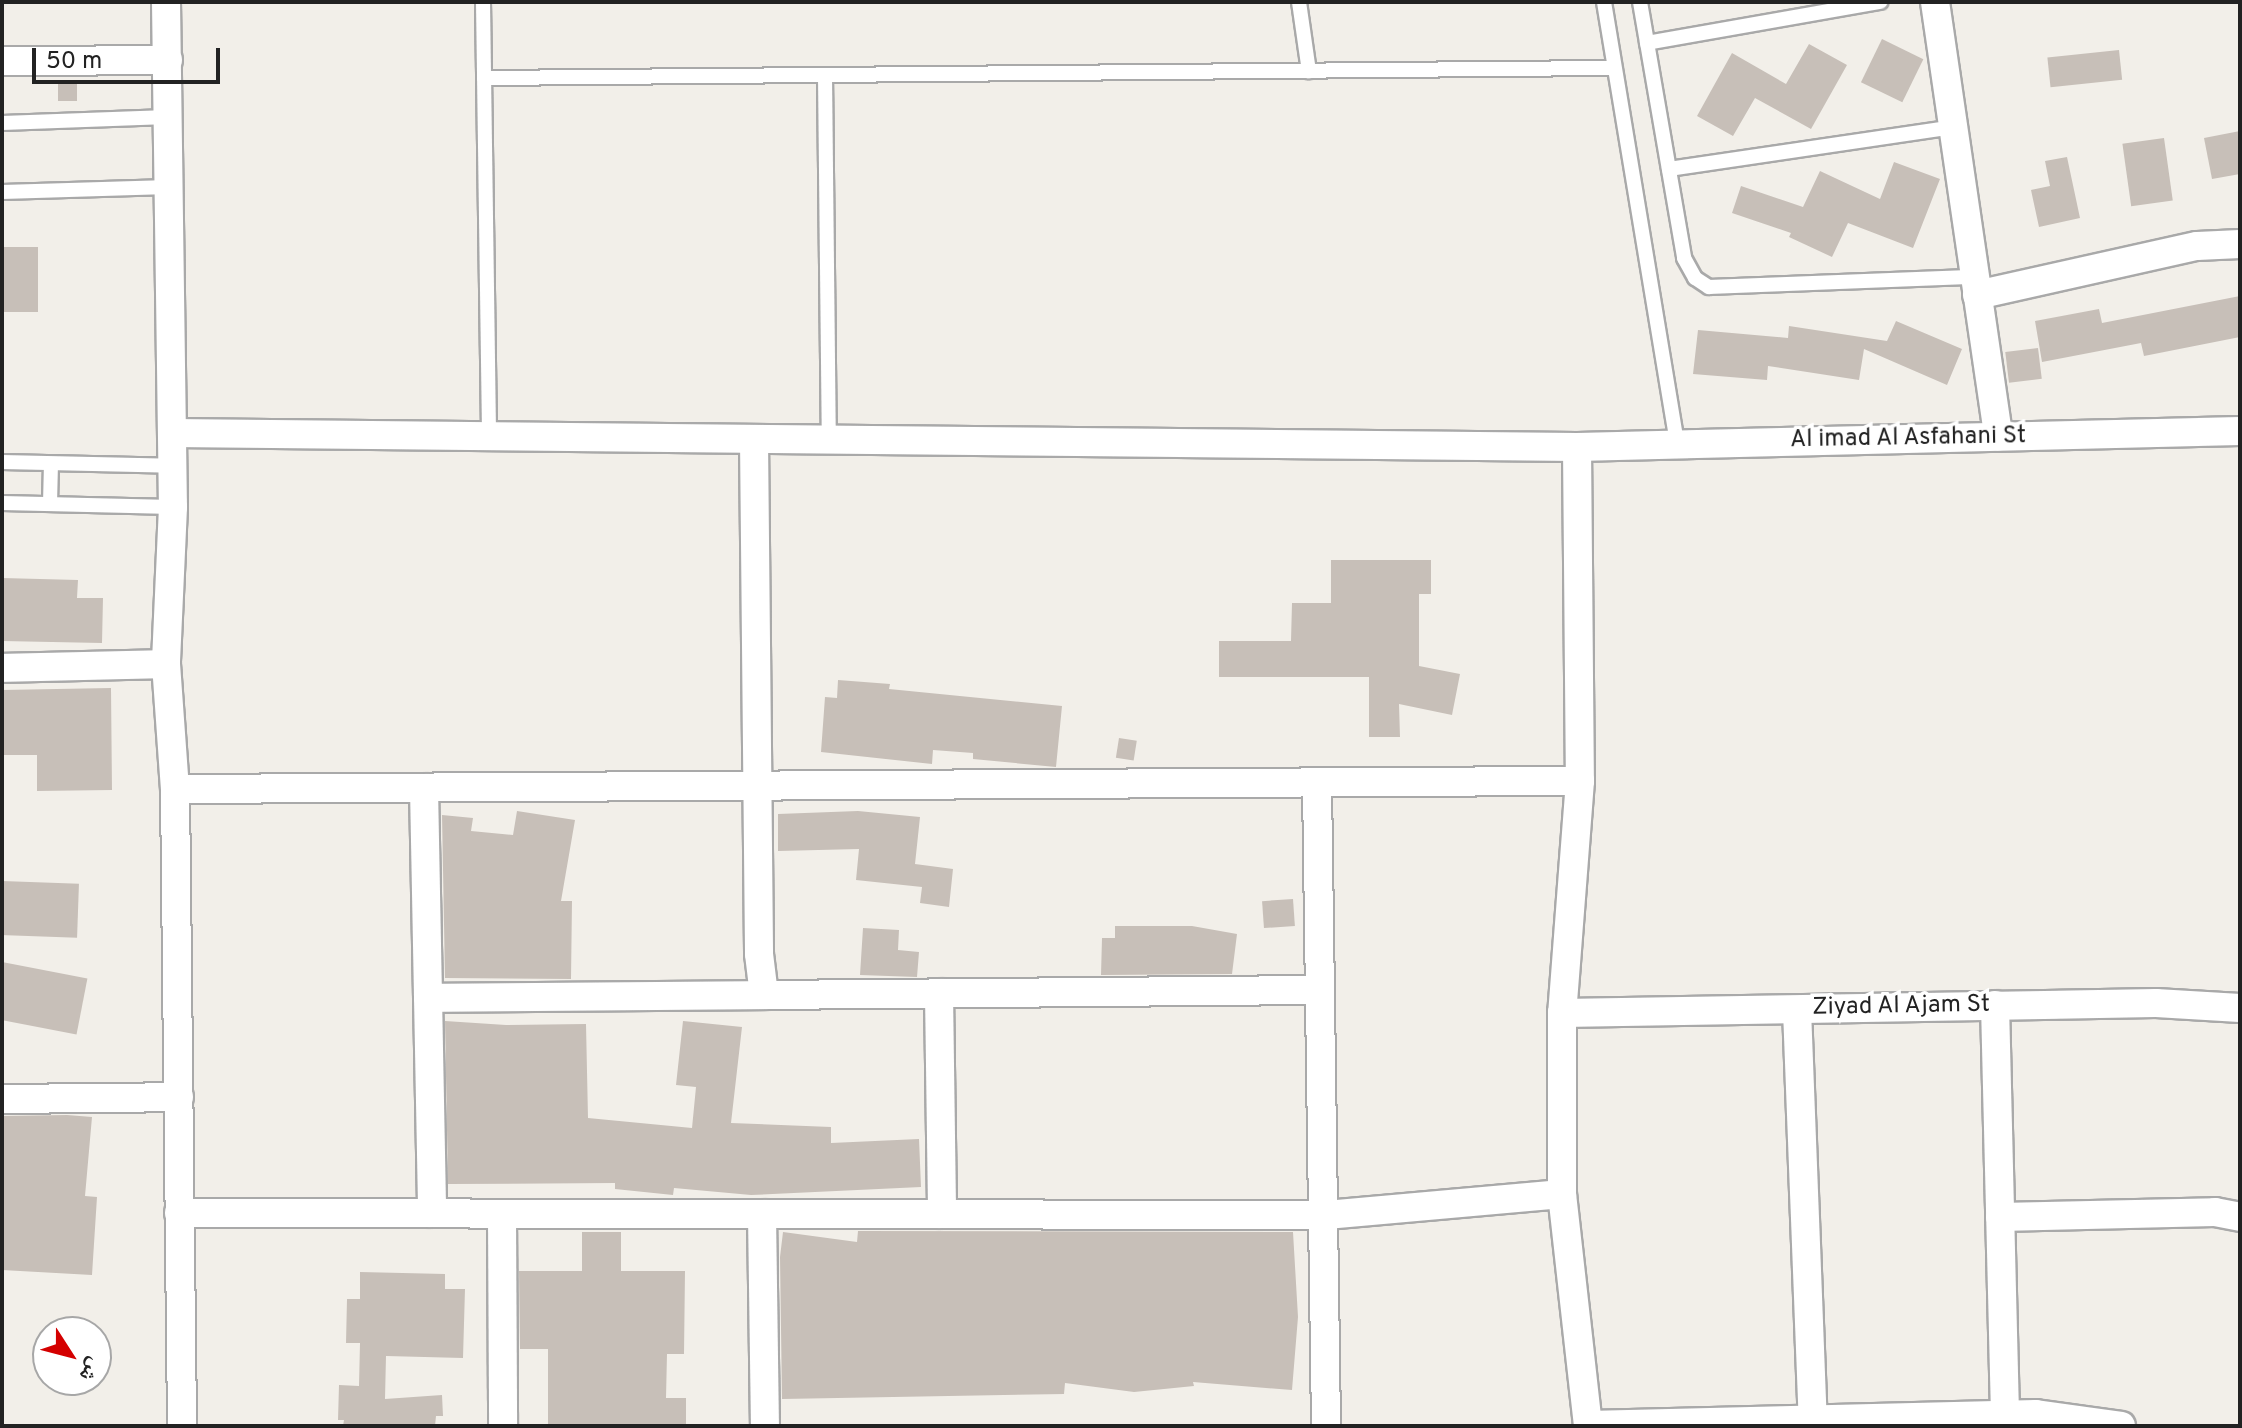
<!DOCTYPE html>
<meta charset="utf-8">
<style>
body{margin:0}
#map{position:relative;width:2242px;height:1428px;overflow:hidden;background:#f2efe9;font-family:Overpass,"Noto Naskh Arabic",sans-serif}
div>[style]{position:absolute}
.building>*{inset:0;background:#c7bfb8;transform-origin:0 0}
.roads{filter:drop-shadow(2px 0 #a9a9a9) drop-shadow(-2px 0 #a9a9a9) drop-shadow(0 2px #a9a9a9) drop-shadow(0 -2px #a9a9a9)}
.lane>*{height:14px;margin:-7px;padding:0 7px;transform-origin:7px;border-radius:7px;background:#fff}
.street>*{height:28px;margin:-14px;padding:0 14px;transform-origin:14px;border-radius:14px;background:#fff}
span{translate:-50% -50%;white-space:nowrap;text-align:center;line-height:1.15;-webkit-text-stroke:7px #fff;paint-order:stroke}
.street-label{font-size:24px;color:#222}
.frame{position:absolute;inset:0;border:4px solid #222;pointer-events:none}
.north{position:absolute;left:32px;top:1316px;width:80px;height:80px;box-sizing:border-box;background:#fff;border:2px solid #a7a7a7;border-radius:50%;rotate:126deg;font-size:22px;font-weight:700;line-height:32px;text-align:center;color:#222}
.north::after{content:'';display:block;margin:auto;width:28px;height:36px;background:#d40000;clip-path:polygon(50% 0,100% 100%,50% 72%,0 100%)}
.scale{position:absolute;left:32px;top:48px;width:188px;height:36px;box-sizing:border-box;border:4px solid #222;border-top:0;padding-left:10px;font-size:24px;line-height:28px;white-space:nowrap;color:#222;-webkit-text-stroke:6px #fff;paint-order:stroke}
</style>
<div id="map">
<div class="building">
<div style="left:1882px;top:39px;width:46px;height:48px;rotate:26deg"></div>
<div style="clip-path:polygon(1809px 44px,1847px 65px,1811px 129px,1755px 98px,1733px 136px,1697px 116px,1732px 53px,1786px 84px)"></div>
<div style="left:2119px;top:50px;width:30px;height:72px;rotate:84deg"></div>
<div style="left:77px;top:80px;width:21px;height:19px;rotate:90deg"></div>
<div style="clip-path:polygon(2240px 131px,2240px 174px,2212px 179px,2204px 138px)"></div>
<div style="left:2164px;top:138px;width:63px;height:42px;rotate:82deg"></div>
<div style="clip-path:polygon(2067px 157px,2080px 218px,2039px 227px,2031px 190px,2050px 186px,2045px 161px)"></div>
<div style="clip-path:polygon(1894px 162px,1940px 179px,1913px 248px,1848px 223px,1832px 257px,1789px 237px,1791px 233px,1732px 213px,1741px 186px,1803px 207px,1820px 171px,1880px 199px)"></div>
<div style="left:38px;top:247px;width:65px;height:36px;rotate:90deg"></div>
<div style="clip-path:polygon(2240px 296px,2240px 337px,2144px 356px,2141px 343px,2042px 362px,2035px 321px,2099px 309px,2102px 323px)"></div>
<div style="clip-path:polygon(1896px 321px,1962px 349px,1947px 385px,1864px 349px,1859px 380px,1768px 366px,1767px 380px,1693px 374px,1698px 330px,1788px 338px,1789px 326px,1887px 341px)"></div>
<div style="left:2038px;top:348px;width:31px;height:33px;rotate:83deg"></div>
<div style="clip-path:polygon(1331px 560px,1431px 560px,1431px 594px,1419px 594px,1419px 666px,1460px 674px,1452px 715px,1399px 704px,1400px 737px,1369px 737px,1369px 677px,1219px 677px,1219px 641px,1291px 641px,1292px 603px,1331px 603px)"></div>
<div style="clip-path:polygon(2px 578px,78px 580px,77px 598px,103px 598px,102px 643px,2px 641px)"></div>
<div style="clip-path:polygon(838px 680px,890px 684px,889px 689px,1062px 706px,1056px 767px,973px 759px,973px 753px,933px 750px,932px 764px,821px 752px,825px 697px,837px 698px)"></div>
<div style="clip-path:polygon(111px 688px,112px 790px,37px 791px,37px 755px,2px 755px,2px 690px)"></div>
<div style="left:1119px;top:738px;width:18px;height:20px;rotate:9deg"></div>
<div style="clip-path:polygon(517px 811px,575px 820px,561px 901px,572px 901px,571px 979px,445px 978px,442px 815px,473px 818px,471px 831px,513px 835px)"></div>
<div style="clip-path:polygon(858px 811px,920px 817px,915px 864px,953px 869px,949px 907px,920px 903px,922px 887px,856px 880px,859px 849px,778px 851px,778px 814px)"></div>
<div style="left:2px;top:881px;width:77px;height:54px;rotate:2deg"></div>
<div style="left:1293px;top:899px;width:27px;height:31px;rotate:86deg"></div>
<div style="clip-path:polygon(1115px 926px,1192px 926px,1237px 934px,1232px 974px,1101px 975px,1102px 938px,1115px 938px)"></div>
<div style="clip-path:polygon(863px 928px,899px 930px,898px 950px,919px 952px,917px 977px,860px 975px)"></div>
<div style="left:2px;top:962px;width:87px;height:57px;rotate:11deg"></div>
<div style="clip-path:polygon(445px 1021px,506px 1025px,586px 1024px,588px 1118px,692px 1128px,696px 1087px,676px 1085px,683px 1021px,742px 1027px,731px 1123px,831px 1127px,831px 1143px,919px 1139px,921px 1187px,751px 1195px,674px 1188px,673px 1195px,615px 1189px,615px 1183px,448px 1184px)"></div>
<div style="clip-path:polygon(67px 1115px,92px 1117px,85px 1196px,97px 1197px,92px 1275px,2px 1270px,2px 1116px)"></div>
<div style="clip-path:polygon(858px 1231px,1293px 1232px,1298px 1317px,1292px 1390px,1193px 1382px,1194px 1386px,1134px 1392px,1065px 1383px,1064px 1394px,782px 1399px,780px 1257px,783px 1232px,857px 1242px)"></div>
<div style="clip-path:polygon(582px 1232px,621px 1232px,621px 1271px,685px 1271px,684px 1354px,667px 1354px,666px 1398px,686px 1398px,686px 1426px,548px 1426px,548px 1349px,520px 1349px,519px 1271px,582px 1271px)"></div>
<div style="clip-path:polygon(360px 1272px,445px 1274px,445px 1289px,465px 1289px,463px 1358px,386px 1356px,385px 1399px,442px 1395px,443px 1416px,436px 1416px,435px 1426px,343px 1426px,344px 1420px,338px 1420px,339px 1385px,359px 1386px,360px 1343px,346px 1343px,347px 1299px,360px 1299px)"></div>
</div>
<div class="roads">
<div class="lane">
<div style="left:483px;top:2px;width:434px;rotate:89.2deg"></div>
<div style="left:1299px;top:2px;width:70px;rotate:81.8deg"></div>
<div style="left:1604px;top:2px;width:449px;rotate:80.6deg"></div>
<div style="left:1640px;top:2px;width:260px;rotate:80.2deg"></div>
<div style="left:1684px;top:258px;width:23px;rotate:61deg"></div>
<div style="left:1695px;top:278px;width:17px;rotate:33deg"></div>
<div style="left:1709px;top:287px;width:266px;rotate:-2.2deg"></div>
<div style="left:1647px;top:43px;width:237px;rotate:-10deg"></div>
<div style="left:825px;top:75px;width:365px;rotate:89.4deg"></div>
<div style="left:484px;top:78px;width:1130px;rotate:-0.51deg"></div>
<div style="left:2px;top:123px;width:166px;rotate:-2.1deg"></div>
<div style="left:1669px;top:169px;width:287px;rotate:-8.4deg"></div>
<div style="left:2px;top:192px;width:167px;rotate:-1.7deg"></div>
<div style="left:2px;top:462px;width:170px;rotate:1.3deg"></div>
<div style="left:2px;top:503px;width:171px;rotate:1.3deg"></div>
<div style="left:50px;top:504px;width:40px;rotate:-88.6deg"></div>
</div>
<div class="street">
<div style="left:166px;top:2px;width:505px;rotate:89.21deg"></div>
<div style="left:173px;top:507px;width:157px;rotate:92.6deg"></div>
<div style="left:166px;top:664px;width:125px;rotate:85.9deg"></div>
<div style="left:175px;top:789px;width:637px;rotate:89.37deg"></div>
<div style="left:1935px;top:2px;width:439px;rotate:81.7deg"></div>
<div style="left:2px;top:61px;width:166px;rotate:-0.3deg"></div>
<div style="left:1977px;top:295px;width:225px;rotate:-12.6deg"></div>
<div style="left:2197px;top:246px;width:43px;rotate:-2.7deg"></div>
<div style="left:172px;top:433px;width:1405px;rotate:0.57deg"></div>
<div style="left:1577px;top:447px;width:663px;rotate:-1.38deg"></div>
<div style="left:754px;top:439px;width:515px;rotate:89.44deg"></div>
<div style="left:759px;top:954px;width:41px;rotate:83deg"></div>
<div style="left:764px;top:995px;width:555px;rotate:-0.52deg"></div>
<div style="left:1577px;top:447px;width:334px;rotate:89.5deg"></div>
<div style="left:1580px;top:781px;width:233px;rotate:94.4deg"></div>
<div style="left:1562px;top:1013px;width:181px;rotate:90deg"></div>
<div style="left:1562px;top:1194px;width:233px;rotate:83.6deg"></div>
<div style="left:2px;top:668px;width:164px;rotate:-1.4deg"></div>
<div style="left:1317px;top:783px;width:643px;rotate:89.2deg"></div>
<div style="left:424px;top:788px;width:425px;rotate:88.9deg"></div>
<div style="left:175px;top:789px;width:1405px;rotate:-0.33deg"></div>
<div style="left:939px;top:993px;width:221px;rotate:89.2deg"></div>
<div style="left:428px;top:998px;width:336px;rotate:-0.5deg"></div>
<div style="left:1995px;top:1005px;width:409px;rotate:88.6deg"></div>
<div style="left:1797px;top:1010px;width:416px;rotate:87.8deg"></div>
<div style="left:1562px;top:1013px;width:594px;rotate:-0.96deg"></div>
<div style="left:2156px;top:1003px;width:84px;rotate:3.4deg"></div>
<div style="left:2px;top:1099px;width:177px;rotate:-0.6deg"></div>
<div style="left:179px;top:1213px;width:1147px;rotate:0.1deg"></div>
<div style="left:1326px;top:1215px;width:237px;rotate:-5.1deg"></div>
<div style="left:502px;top:1214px;width:212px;rotate:89.7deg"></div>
<div style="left:762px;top:1214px;width:212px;rotate:89.2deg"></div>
<div style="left:2000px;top:1217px;width:215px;rotate:-1.3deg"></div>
<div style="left:2215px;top:1212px;width:25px;rotate:11deg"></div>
<div style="left:1588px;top:1425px;width:448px;rotate:-1.4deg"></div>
<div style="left:2036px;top:1414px;width:86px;rotate:8deg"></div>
</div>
</div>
<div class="street-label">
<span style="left:1908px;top:439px;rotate:-1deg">Al imad Al Asfahani St</span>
<span style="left:1901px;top:1007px;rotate:-1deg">Ziyad Al Ajam St</span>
</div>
<div class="frame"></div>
<div class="north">ش</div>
<div class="scale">50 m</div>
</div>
